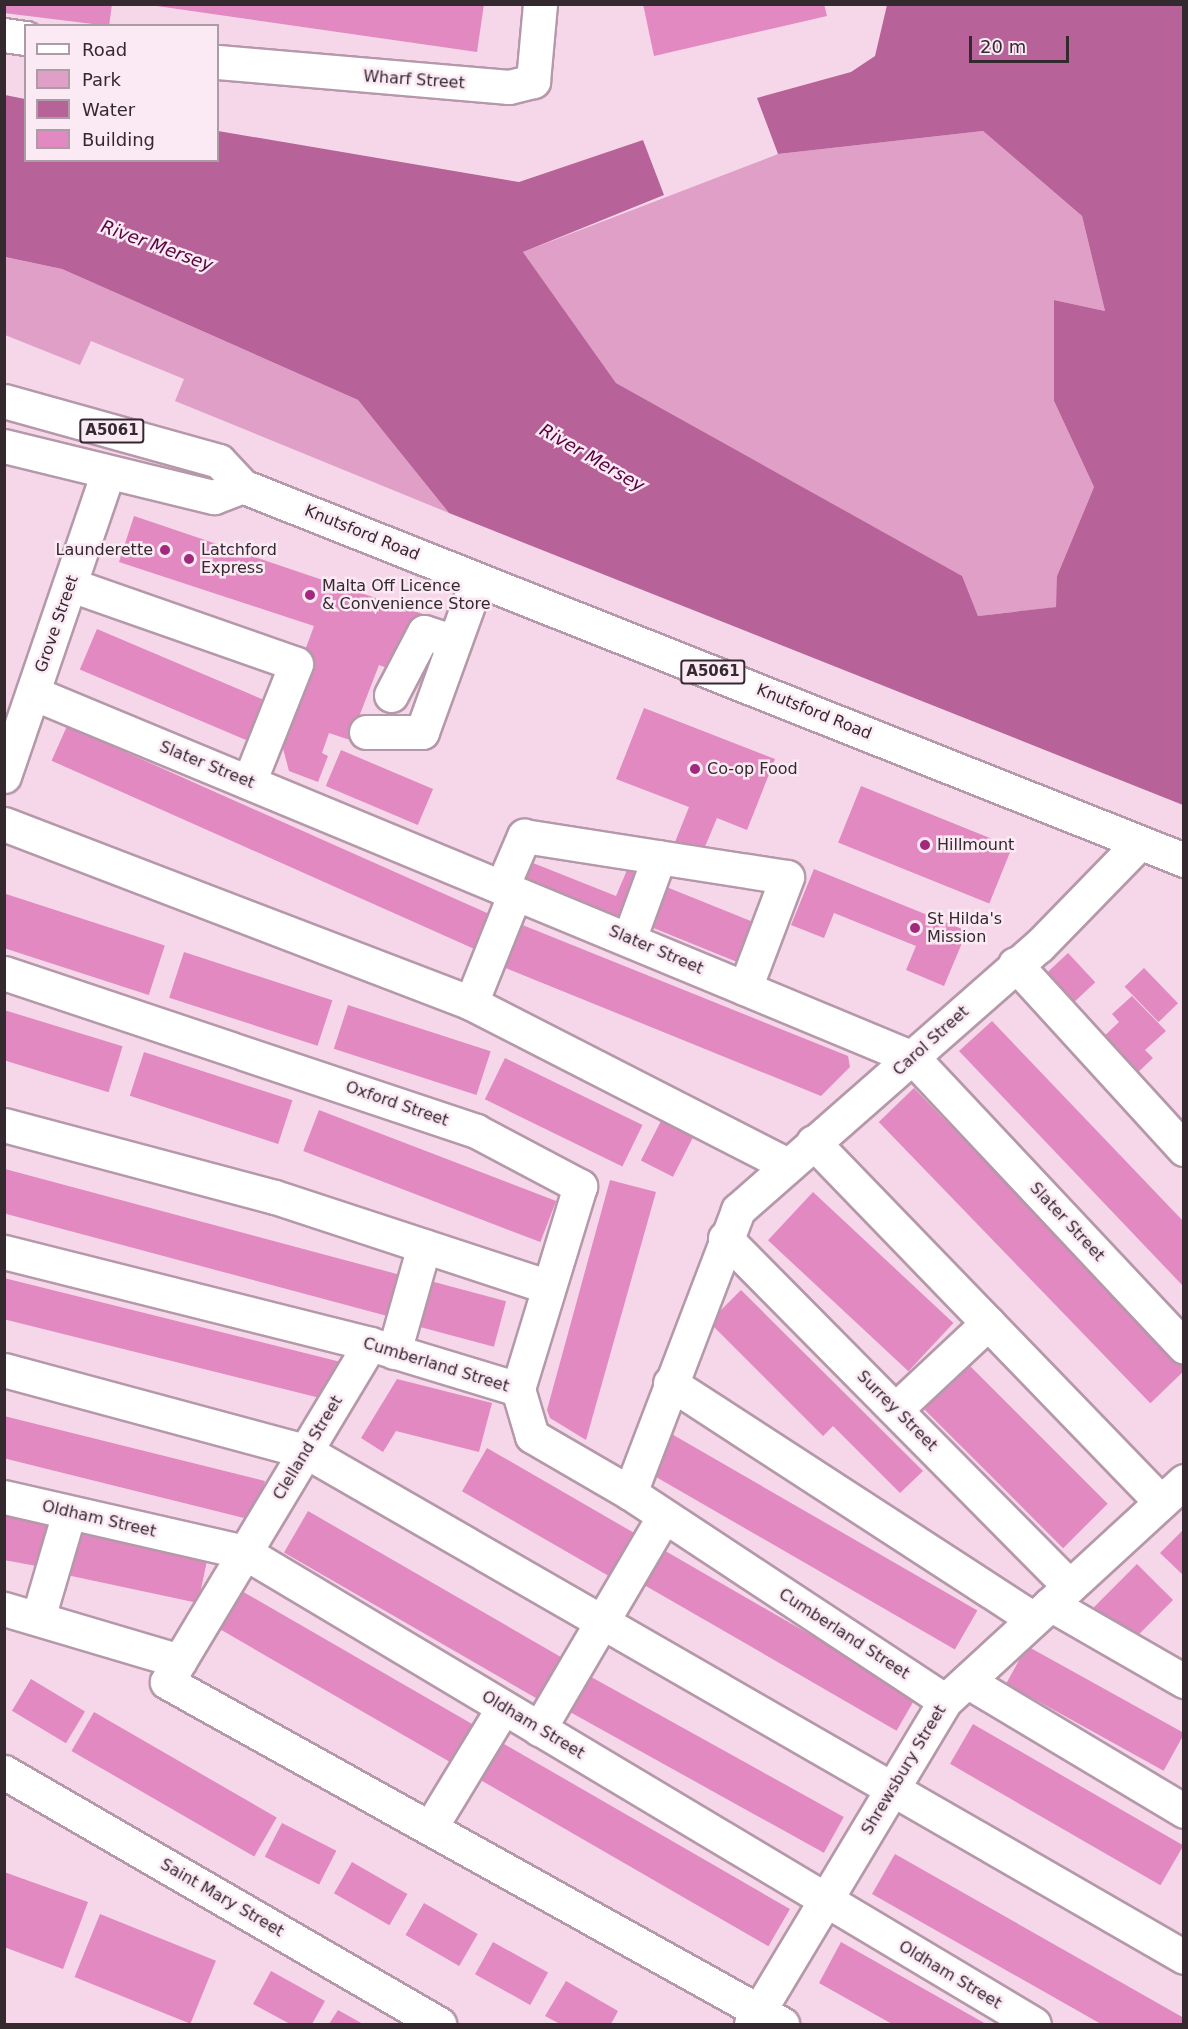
<!DOCTYPE html>
<style>
body{margin:0}
#map{position:relative;width:1188px;height:2029px;overflow:hidden;background:#f6d7e9;font-family:"DejaVu Sans",sans-serif}
div>[style]{position:absolute}
.green>*{inset:0;background:#e09fc7}
.water>*{inset:0;background:#b76399}
.building>*{inset:0;background:#e189c0;transform-origin:0 0}
.roads{filter:drop-shadow(2px 0 #b598a9) drop-shadow(-2px 0 #b598a9) drop-shadow(0 2px #b598a9) drop-shadow(0 -2px #b598a9)}
.minor>*{height:33px;margin:-16.5px;padding:0 16.5px;transform-origin:16.5px;border-radius:16.5px;background:#fff}
.highway>*{height:33px;margin:-16.5px;padding:0 16.5px;transform-origin:16.5px;border-radius:16.5px;background:#fff}
.dots>*{width:16px;height:16px;translate:-50% -50%;box-sizing:border-box;border:3px solid #fbe9f3;border-radius:50%}
span{translate:-50% -50%;white-space:nowrap;text-align:center;line-height:1.15;-webkit-text-stroke:5px #fbe9f3;paint-order:stroke}
.shield-label span{padding:2px 4px;background:#fbe9f3;border:2px solid;border-radius:4px;-webkit-text-stroke-width:0}
.shield-label{font-size:15px;color:#352930;font-weight:700}
.street-label{font-size:16px;color:#352930}
.poi-label{font-size:16px;color:#352930}
.right{translate:-100% -50%;text-align:right}
.left{translate:0 -50%;text-align:left}
.water-label{font-size:18px;color:#54043f;font-style:italic}
.frame{position:absolute;inset:0;border:6px solid #352930;pointer-events:none}
.legend{position:absolute;left:24px;top:24px;width:195px;height:138px;box-sizing:border-box;background:#fbe9f3;border:2px solid #ac9ca5;margin:0;padding:8px 10px;list-style:none;font-size:18px;color:#352930}
.legend li{display:flex;align-items:center;gap:12px;height:30px}
.legend b{width:30px;border:2px solid #ac9ca5}
.scale{position:absolute;left:969px;top:36px;width:100px;height:27px;box-sizing:border-box;border:3px solid #352930;border-top:0;padding-left:8px;font-size:18px;line-height:21px;white-space:nowrap;color:#352930;-webkit-text-stroke:4px #fbe9f3;paint-order:stroke}
</style>
<div id="map">
<div class="green">
<div style="clip-path:polygon(983px 131px,1082px 216px,1105px 311px,1054px 300px,1054px 401px,1094px 487px,1057px 576px,1057px 607px,978px 616px,961px 576px,616px 383px,523px 252px,778px 154px)"></div>
<div style="clip-path:polygon(4px 257px,62px 269px,358px 400px,449px 513px,175px 401px,184px 379px,91px 341px,80px 365px,5px 335px)"></div>
</div>
<div class="water">
<div style="clip-path:polygon(887px 5px,1183px 5px,1183px 805px,449px 513px,358px 400px,62px 269px,5px 257px,5px 95px,25px 99px,26px 160px,218px 160px,218px 131px,519px 182px,643px 140px,664px 195px,523px 252px,616px 383px,962px 576px,978px 616px,1056px 607px,1057px 576px,1094px 487px,1054px 401px,1054px 300px,1105px 311px,1082px 216px,983px 131px,778px 154px,757px 98px,851px 72px,875px 56px)"></div>
</div>
<div class="building">
<div style="clip-path:polygon(4px 4px,112px 4px,109px 26px,4px 13px)"></div>
<div style="clip-path:polygon(143px 4px,484px 4px,477px 52px)"></div>
<div style="clip-path:polygon(643px 4px,824px 4px,827px 16px,654px 56px)"></div>
<div style="clip-path:polygon(134px 516px,423px 614px,401px 673px,379px 665px,350px 740px,329px 733px,322px 753px,328px 756px,318px 782px,289px 771px,277px 726px,314px 626px,119px 562px)"></div>
<div style="left:97px;top:629px;width:193px;height:44px;rotate:23deg"></div>
<div style="clip-path:polygon(644px 708px,775px 759px,747px 830px,717px 818px,704px 849px,673px 847px,689px 807px,616px 779px)"></div>
<div style="left:67px;top:726px;width:466px;height:38px;rotate:24deg"></div>
<div style="left:341px;top:750px;width:100px;height:39px;rotate:23deg"></div>
<div style="left:861px;top:786px;width:163px;height:61px;rotate:22deg"></div>
<div style="clip-path:polygon(528px 861px,616px 896px,627px 870px,646px 877px,628px 923px,520px 879px)"></div>
<div style="clip-path:polygon(814px 869px,967px 931px,944px 986px,906px 970px,916px 946px,834px 913px,824px 938px,791px 925px)"></div>
<div style="left:659px;top:884px;width:109px;height:43px;rotate:22deg"></div>
<div style="left:6px;top:894px;width:167px;height:52px;rotate:18deg"></div>
<div style="clip-path:polygon(520px 924px,848px 1056px,850px 1067px,821px 1096px,503px 967px)"></div>
<div style="left:184px;top:952px;width:156px;height:48px;rotate:18deg"></div>
<div style="left:1068px;top:953px;width:40px;height:31px;rotate:47deg"></div>
<div style="left:1144px;top:968px;width:49px;height:27px;rotate:46deg"></div>
<div style="clip-path:polygon(1132px 996px,1166px 1031px,1145px 1050px,1153px 1058px,1133px 1077px,1099px 1041px,1119px 1022px,1112px 1014px)"></div>
<div style="left:348px;top:1005px;width:150px;height:46px;rotate:18deg"></div>
<div style="left:4px;top:1010px;width:124px;height:48px;rotate:17deg"></div>
<div style="clip-path:polygon(992px 1021px,1184px 1222px,1184px 1287px,959px 1051px)"></div>
<div style="left:144px;top:1052px;width:156px;height:46px;rotate:18deg"></div>
<div style="left:505px;top:1058px;width:153px;height:46px;rotate:26deg"></div>
<div style="left:914px;top:1088px;width:391px;height:49px;rotate:46deg"></div>
<div style="left:319px;top:1110px;width:254px;height:44px;rotate:21deg"></div>
<div style="left:664px;top:1115px;width:36px;height:51px;rotate:27deg"></div>
<div style="left:5px;top:1169px;width:417px;height:43px;rotate:15deg"></div>
<div style="clip-path:polygon(610px 1180px,656px 1192px,586px 1440px,550px 1418px,547px 1410px)"></div>
<div style="left:813px;top:1192px;width:192px;height:66px;rotate:43deg"></div>
<div style="left:4px;top:1278px;width:346px;height:40px;rotate:14deg"></div>
<div style="left:423px;top:1279px;width:86px;height:47px;rotate:15deg"></div>
<div style="clip-path:polygon(741px 1290px,923px 1471px,900px 1493px,833px 1426px,823px 1436px,709px 1322px)"></div>
<div style="left:962px;top:1358px;width:206px;height:63px;rotate:45deg"></div>
<div style="clip-path:polygon(397px 1379px,492px 1403px,479px 1452px,396px 1431px,383px 1452px,361px 1438px)"></div>
<div style="left:4px;top:1416px;width:269px;height:41px;rotate:14deg"></div>
<div style="left:663px;top:1429px;width:363px;height:45px;rotate:30deg"></div>
<div style="left:487px;top:1448px;width:177px;height:50px;rotate:30deg"></div>
<div style="left:308px;top:1511px;width:303px;height:48px;rotate:30deg"></div>
<div style="clip-path:polygon(4px 1513px,50px 1521px,42px 1567px,4px 1560px)"></div>
<div style="clip-path:polygon(1184px 1529px,1184px 1576px,1160px 1553px)"></div>
<div style="left:71px;top:1532px;width:139px;height:43px;rotate:12deg"></div>
<div style="left:655px;top:1545px;width:302px;height:40px;rotate:30deg"></div>
<div style="left:1137px;top:1564px;width:51px;height:61px;rotate:45deg"></div>
<div style="left:240px;top:1590px;width:278px;height:44px;rotate:30deg"></div>
<div style="left:1027px;top:1646px;width:180px;height:43px;rotate:29deg"></div>
<div style="left:584px;top:1673px;width:297px;height:41px;rotate:29deg"></div>
<div style="left:31px;top:1679px;width:63px;height:37px;rotate:31deg"></div>
<div style="left:94px;top:1712px;width:211px;height:45px;rotate:30deg"></div>
<div style="left:973px;top:1724px;width:243px;height:46px;rotate:30deg"></div>
<div style="left:492px;top:1737px;width:344px;height:43px;rotate:30deg"></div>
<div style="left:282px;top:1823px;width:61px;height:38px;rotate:27deg"></div>
<div style="clip-path:polygon(895px 1854px,1184px 2018px,1184px 2024px,1101px 2024px,872px 1894px)"></div>
<div style="left:352px;top:1862px;width:64px;height:36px;rotate:30deg"></div>
<div style="clip-path:polygon(4px 1872px,88px 1902px,63px 1969px,4px 1947px)"></div>
<div style="left:424px;top:1903px;width:62px;height:37px;rotate:30deg"></div>
<div style="left:100px;top:1914px;width:125px;height:68px;rotate:22deg"></div>
<div style="left:493px;top:1942px;width:63px;height:37px;rotate:29deg"></div>
<div style="clip-path:polygon(841px 1942px,986px 2024px,892px 2024px,819px 1983px)"></div>
<div style="clip-path:polygon(271px 1971px,325px 2001px,312px 2024px,290px 2024px,253px 2004px)"></div>
<div style="clip-path:polygon(566px 1981px,618px 2011px,611px 2024px,560px 2024px,545px 2016px)"></div>
<div style="clip-path:polygon(338px 2010px,363px 2024px,329px 2024px)"></div>
</div>
<div class="roads">
<div class="minor">
<div style="left:4px;top:35px;width:22px;rotate:8deg"></div>
<div style="left:218px;top:62px;width:292px;rotate:4.9deg"></div>
<div style="left:509px;top:87px;width:25px;rotate:-14deg"></div>
<div style="left:533px;top:81px;width:77px;rotate:-84.8deg"></div>
<div style="left:71px;top:585px;width:238px;rotate:19.3deg"></div>
<div style="left:296px;top:664px;width:127px;rotate:111.7deg"></div>
<div style="left:33px;top:693px;width:953px;rotate:22.53deg"></div>
<div style="left:913px;top:1058px;width:396px;rotate:46.8deg"></div>
<div style="left:391px;top:695px;width:71px;rotate:-62.4deg"></div>
<div style="left:424px;top:632px;width:32px;rotate:18deg"></div>
<div style="left:366px;top:732px;width:56px"></div>
<div style="left:422px;top:732px;width:162px;rotate:-70.1deg"></div>
<div style="left:4px;top:776px;width:321px;rotate:-71.1deg"></div>
<div style="left:4px;top:824px;width:500px;rotate:20.97deg"></div>
<div style="left:471px;top:1003px;width:356px;rotate:27.1deg"></div>
<div style="left:502px;top:887px;width:56px;rotate:-66.7deg"></div>
<div style="left:524px;top:836px;width:266px;rotate:8.9deg"></div>
<div style="left:787px;top:877px;width:119px;rotate:110.7deg"></div>
<div style="left:629px;top:939px;width:87px;rotate:-69.9deg"></div>
<div style="left:1015px;top:964px;width:251px;rotate:47.6deg"></div>
<div style="left:4px;top:973px;width:498px;rotate:18.5deg"></div>
<div style="left:476px;top:1131px;width:118px;rotate:27.9deg"></div>
<div style="left:580px;top:1186px;width:212px;rotate:107deg"></div>
<div style="left:471px;top:1003px;width:118px;rotate:-68.2deg"></div>
<div style="left:4px;top:1125px;width:280px;rotate:14.9deg"></div>
<div style="left:275px;top:1197px;width:287px;rotate:18.2deg"></div>
<div style="left:813px;top:1142px;width:501px;rotate:45.97deg"></div>
<div style="left:725px;top:1238px;width:489px;rotate:45.3deg"></div>
<div style="left:4px;top:1252px;width:377px;rotate:14.1deg"></div>
<div style="left:370px;top:1344px;width:155px;rotate:16.9deg"></div>
<div style="left:370px;top:1344px;width:394px;rotate:121deg"></div>
<div style="left:167px;top:1682px;width:704px;rotate:29.08deg"></div>
<div style="left:394px;top:1352px;width:110px;rotate:-74.2deg"></div>
<div style="left:4px;top:1370px;width:314px;rotate:15.1deg"></div>
<div style="left:307px;top:1452px;width:1012px;rotate:29.93deg"></div>
<div style="left:670px;top:1383px;width:433px;rotate:33deg"></div>
<div style="left:518px;top:1389px;width:49px;rotate:73.4deg"></div>
<div style="left:532px;top:1436px;width:113px;rotate:30.2deg"></div>
<div style="left:630px;top:1493px;width:377px;rotate:33.4deg"></div>
<div style="left:896px;top:1409px;width:126px;rotate:-43.1deg"></div>
<div style="left:630px;top:1493px;width:303px;rotate:-69.1deg"></div>
<div style="left:738px;top:1210px;width:400px;rotate:-41.3deg"></div>
<div style="left:1039px;top:946px;width:144px;rotate:-45.8deg"></div>
<div style="left:4px;top:1497px;width:246px;rotate:12.9deg"></div>
<div style="left:244px;top:1552px;width:920px;rotate:30.86deg"></div>
<div style="left:1050px;top:1604px;width:155px;rotate:29.9deg"></div>
<div style="left:4px;top:1609px;width:183px;rotate:16.5deg"></div>
<div style="left:38px;top:1618px;width:109px;rotate:-73.6deg"></div>
<div style="left:967px;top:1681px;width:253px;rotate:30.9deg"></div>
<div style="left:539px;top:1729px;width:247px;rotate:-59.6deg"></div>
<div style="left:4px;top:1772px;width:503px;rotate:30.08deg"></div>
<div style="left:430px;top:1828px;width:140px;rotate:-58.7deg"></div>
<div style="left:751px;top:2024px;width:377px;rotate:-59deg"></div>
<div style="left:945px;top:1701px;width:325px;rotate:-42.6deg"></div>
</div>
<div class="highway">
<div style="left:4px;top:401px;width:223px;rotate:15.6deg"></div>
<div style="left:219px;top:461px;width:34px;rotate:47deg"></div>
<div style="left:242px;top:486px;width:1014px;rotate:21.65deg"></div>
<div style="left:4px;top:446px;width:216px;rotate:13.7deg"></div>
<div style="left:214px;top:497px;width:30px;rotate:-21deg"></div>
</div>
</div>
<div class="dots">
<div style="left:165px;top:550px;background:#a2297e"></div>
<div style="left:189px;top:559px;background:#a2297e"></div>
<div style="left:310px;top:595px;background:#a2297e"></div>
<div style="left:695px;top:769px;background:#a2297e"></div>
<div style="left:925px;top:845px;background:#a2297e"></div>
<div style="left:915px;top:928px;background:#a2297e"></div>
</div>
<div class="shield-label">
<span style="left:112px;top:431px">A5061</span>
<span style="left:713px;top:672px">A5061</span>
</div>
<div class="street-label">
<span style="left:414px;top:80px;rotate:4deg">Wharf Street</span>
<span style="left:362px;top:533px;rotate:22deg">Knutsford Road</span>
<span style="left:57px;top:624px;rotate:-71deg">Grove Street</span>
<span style="left:814px;top:712px;rotate:22deg">Knutsford Road</span>
<span style="left:207px;top:765px;rotate:22deg">Slater Street</span>
<span style="left:656px;top:950px;rotate:23deg">Slater Street</span>
<span style="left:931px;top:1041px;rotate:-42deg">Carol Street</span>
<span style="left:397px;top:1104px;rotate:19deg">Oxford Street</span>
<span style="left:1067px;top:1222px;rotate:47deg">Slater Street</span>
<span style="left:436px;top:1365px;rotate:17deg">Cumberland Street</span>
<span style="left:897px;top:1411px;rotate:45deg">Surrey Street</span>
<span style="left:308px;top:1448px;rotate:-59deg">Clelland Street</span>
<span style="left:99px;top:1519px;rotate:13deg">Oldham Street</span>
<span style="left:844px;top:1634px;rotate:33deg">Cumberland Street</span>
<span style="left:533px;top:1725px;rotate:31deg">Oldham Street</span>
<span style="left:904px;top:1770px;rotate:-59deg">Shrewsbury Street</span>
<span style="left:222px;top:1898px;rotate:30deg">Saint Mary Street</span>
<span style="left:950px;top:1975px;rotate:31deg">Oldham Street</span>
</div>
<div class="poi-label">
<span class="right" style="left:153px;top:550px">Launderette</span>
<span class="left" style="left:201px;top:559px">Latchford<br>Express</span>
<span class="left" style="left:322px;top:595px">Malta Off Licence<br>&amp; Convenience Store</span>
<span class="left" style="left:707px;top:769px">Co-op Food</span>
<span class="left" style="left:937px;top:845px">Hillmount</span>
<span class="left" style="left:927px;top:928px">St Hilda's<br>Mission</span>
</div>
<div class="water-label">
<span style="left:157px;top:246px;rotate:20deg">River Mersey</span>
<span style="left:592px;top:458px;rotate:30deg">River Mersey</span>
</div>
<div class="frame"></div>
<ul class="legend">
<li><b style="height:8px;background:#fff"></b>Road</li>
<li><b style="height:16px;background:#e09fc7"></b>Park</li>
<li><b style="height:16px;background:#b76399"></b>Water</li>
<li><b style="height:16px;background:#e189c0"></b>Building</li>
</ul>
<div class="scale">20 m</div>
</div>
